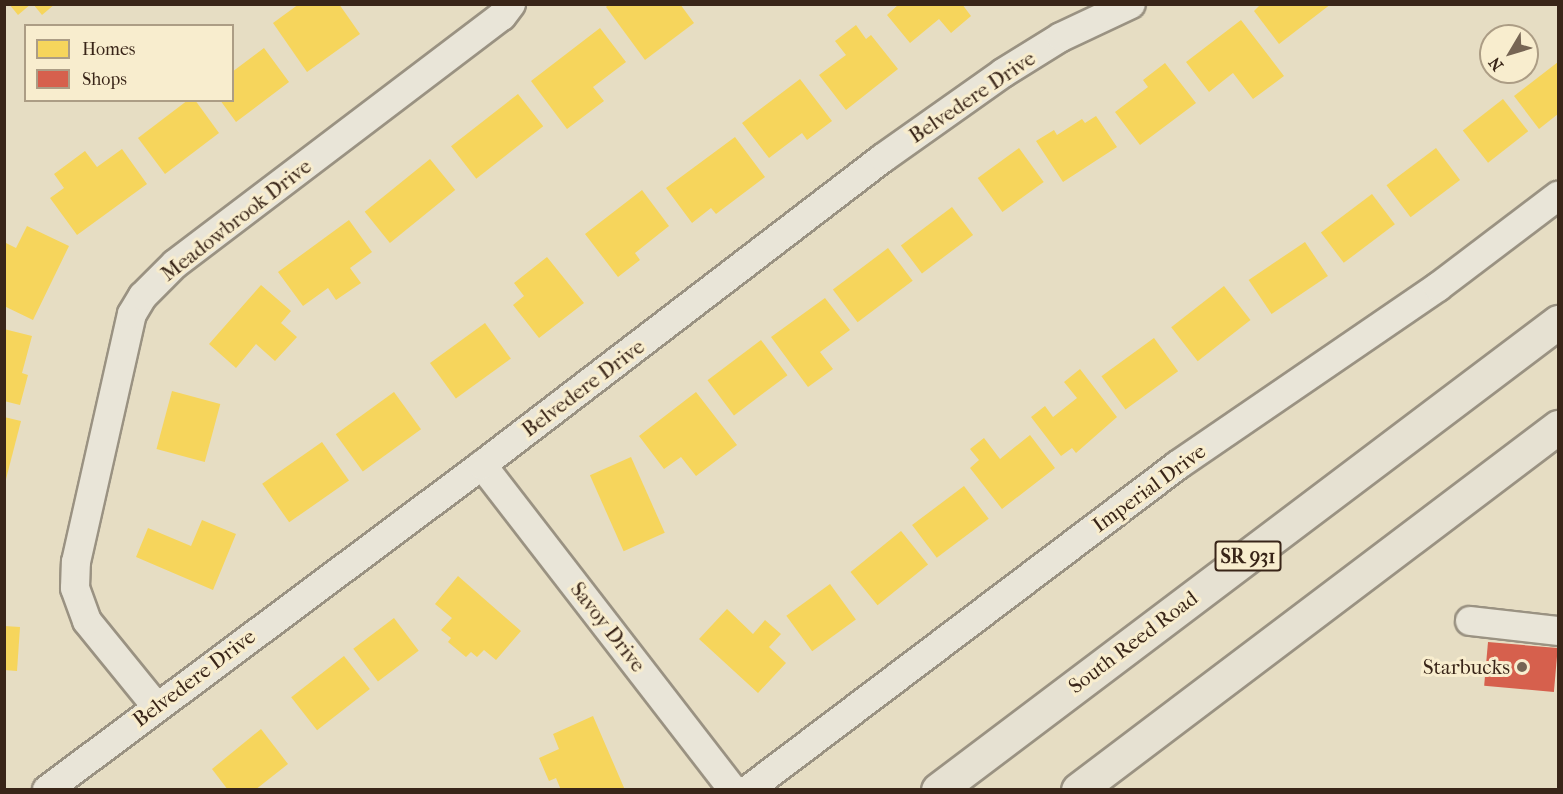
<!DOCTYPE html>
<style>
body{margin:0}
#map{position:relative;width:1563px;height:794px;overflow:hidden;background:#e6ddc3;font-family:"IM FELL French Canon",serif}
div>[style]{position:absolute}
.homes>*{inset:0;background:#f6d55c;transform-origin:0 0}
.shops>*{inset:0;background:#d6604d;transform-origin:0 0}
.roads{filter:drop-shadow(2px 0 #9a9282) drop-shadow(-2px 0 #9a9282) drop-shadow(0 2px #9a9282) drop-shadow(0 -2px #9a9282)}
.minor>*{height:28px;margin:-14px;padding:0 14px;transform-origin:14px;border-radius:14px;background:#e9e5d8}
.major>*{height:33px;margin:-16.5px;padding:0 16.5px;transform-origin:16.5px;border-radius:16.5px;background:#e6e1d2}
.dots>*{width:16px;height:16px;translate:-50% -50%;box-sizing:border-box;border:3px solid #f8edce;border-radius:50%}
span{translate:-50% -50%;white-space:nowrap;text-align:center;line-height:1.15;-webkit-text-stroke:6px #f8edce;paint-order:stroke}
.shield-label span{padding:2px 4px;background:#f8edce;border:2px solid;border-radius:4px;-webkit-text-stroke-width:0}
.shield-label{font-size:20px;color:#392518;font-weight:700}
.street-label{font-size:21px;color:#392518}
.poi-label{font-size:21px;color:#392518}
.right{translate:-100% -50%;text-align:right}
.frame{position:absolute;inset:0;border:6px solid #392518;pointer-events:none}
.legend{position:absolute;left:24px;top:24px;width:210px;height:78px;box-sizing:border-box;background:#f8edce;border:2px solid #ac9d85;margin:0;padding:8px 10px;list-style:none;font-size:18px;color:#392518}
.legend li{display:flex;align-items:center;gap:12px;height:30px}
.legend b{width:30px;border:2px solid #ac9d85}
.north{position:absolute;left:1479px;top:24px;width:60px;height:60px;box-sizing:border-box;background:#f8edce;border:2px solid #ac9d85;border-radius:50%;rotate:232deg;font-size:16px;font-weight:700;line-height:24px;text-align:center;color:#392518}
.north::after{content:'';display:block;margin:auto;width:21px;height:27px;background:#766554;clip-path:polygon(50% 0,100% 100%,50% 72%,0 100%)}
</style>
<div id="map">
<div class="homes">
<div style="clip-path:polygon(9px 4px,31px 4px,18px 15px)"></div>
<div style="clip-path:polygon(33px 4px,55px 4px,42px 15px)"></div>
<div style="clip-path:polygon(299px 4px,339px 4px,360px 34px,307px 72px,273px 23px)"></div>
<div style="clip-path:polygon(609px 4px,680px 4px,694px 23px,645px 60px,606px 7px)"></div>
<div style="clip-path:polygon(899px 4px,962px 4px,971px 16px,951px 33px,939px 19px,910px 43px,887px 15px)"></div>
<div style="clip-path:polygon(1261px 4px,1331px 4px,1279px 44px,1254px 11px)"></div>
<div style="clip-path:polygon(1241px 20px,1284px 76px,1253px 99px,1233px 73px,1209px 92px,1186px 62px)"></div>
<div style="clip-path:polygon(856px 25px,866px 39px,871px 35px,898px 69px,846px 110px,819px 75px,846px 55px,835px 41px)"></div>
<div style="clip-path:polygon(600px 28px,626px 62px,593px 87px,604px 101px,567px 129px,531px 81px)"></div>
<div style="clip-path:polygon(264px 48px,289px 82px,236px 122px,220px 100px,232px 100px,232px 72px)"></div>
<div style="clip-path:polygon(1558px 62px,1558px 114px,1539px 129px,1514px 96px)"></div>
<div style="clip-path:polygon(1165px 63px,1196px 103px,1140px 145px,1115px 112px,1148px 87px,1143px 80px)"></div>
<div style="clip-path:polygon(800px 79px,832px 121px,807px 140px,802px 133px,769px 158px,742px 123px)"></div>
<div style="left:518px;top:94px;width:41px;height:85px;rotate:52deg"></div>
<div style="left:1503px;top:99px;width:41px;height:51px;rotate:52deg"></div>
<div style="clip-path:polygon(188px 100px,195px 100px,219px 133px,165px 174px,138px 138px)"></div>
<div style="clip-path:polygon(1096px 116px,1117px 147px,1063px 182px,1036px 141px,1054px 130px,1057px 135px,1082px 119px,1085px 123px)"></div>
<div style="clip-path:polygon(735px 137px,765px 177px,716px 214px,711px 208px,692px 223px,666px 188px)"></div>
<div style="left:1019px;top:148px;width:42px;height:51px;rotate:54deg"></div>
<div style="left:1436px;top:148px;width:40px;height:62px;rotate:53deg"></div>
<div style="clip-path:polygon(122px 149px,147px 184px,77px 235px,50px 198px,64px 188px,54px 174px,85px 151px,97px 167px)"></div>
<div style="left:430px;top:159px;width:40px;height:84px;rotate:51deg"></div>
<div style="clip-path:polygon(642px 190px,669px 226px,635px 253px,640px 260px,618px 277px,585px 234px)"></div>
<div style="left:1372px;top:194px;width:38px;height:64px;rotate:53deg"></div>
<div style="left:952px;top:207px;width:35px;height:64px;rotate:53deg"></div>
<div style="clip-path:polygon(349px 220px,372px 252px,350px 268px,361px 283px,336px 300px,328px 288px,303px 306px,278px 272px)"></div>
<div style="clip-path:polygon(27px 226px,69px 246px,33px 320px,4px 306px,4px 242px,16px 248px)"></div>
<div style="left:1305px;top:242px;width:41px;height:68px;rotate:56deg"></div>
<div style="left:888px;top:248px;width:41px;height:69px;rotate:53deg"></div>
<div style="clip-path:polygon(547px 257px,584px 303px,539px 338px,513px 305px,524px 296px,514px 283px)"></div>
<div style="clip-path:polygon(261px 285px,291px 311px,281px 323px,297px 337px,275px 361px,256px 344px,236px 368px,209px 344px)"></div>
<div style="left:1224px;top:286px;width:43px;height:67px;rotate:52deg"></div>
<div style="clip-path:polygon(825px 298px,850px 330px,820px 352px,833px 369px,808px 387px,771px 337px)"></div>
<div style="left:485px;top:323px;width:44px;height:68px;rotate:54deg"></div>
<div style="clip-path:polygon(4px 329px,32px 336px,22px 373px,28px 375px,20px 405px,4px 401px)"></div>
<div style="left:1154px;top:338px;width:41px;height:65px;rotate:54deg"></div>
<div style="left:761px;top:340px;width:44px;height:67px;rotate:53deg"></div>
<div style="clip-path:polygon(1080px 369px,1117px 417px,1076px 453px,1072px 448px,1061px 456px,1031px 417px,1045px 406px,1053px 417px,1077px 398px,1064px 382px)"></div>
<div style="left:172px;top:391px;width:50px;height:60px;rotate:15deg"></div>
<div style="left:394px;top:392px;width:46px;height:72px;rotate:54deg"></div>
<div style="clip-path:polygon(696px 392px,737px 445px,696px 476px,681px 457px,664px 469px,639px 436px)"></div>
<div style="clip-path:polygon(4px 417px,21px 421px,5px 483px,4px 483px)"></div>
<div style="clip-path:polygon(1030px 435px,1055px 468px,1002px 509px,970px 468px,979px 460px,970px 449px,984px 438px,1000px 459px)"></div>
<div style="left:322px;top:442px;width:47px;height:73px;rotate:55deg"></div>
<div style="left:631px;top:457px;width:83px;height:45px;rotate:66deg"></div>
<div style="left:964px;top:486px;width:41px;height:65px;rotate:53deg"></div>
<div style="clip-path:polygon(202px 520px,236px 534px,213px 590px,136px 557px,148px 528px,191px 546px)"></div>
<div style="left:901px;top:531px;width:43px;height:65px;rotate:51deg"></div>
<div style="clip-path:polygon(458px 576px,521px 631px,496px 660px,484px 650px,477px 657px,471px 652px,466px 657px,448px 642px,451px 638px,441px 630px,452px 618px,435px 604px)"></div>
<div style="left:830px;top:584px;width:44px;height:54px;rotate:54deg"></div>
<div style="clip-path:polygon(727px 609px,753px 634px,765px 620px,781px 634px,769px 647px,786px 663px,758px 693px,699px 639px)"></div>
<div style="left:394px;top:618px;width:41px;height:51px;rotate:53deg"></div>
<div style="clip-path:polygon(4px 626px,20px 627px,17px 671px,4px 670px)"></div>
<div style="left:344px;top:656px;width:42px;height:67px;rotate:52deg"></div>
<div style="clip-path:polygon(593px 716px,625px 790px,561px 790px,556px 778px,549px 781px,539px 758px,559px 749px,553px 734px)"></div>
<div style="clip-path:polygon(261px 729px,288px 764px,255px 790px,228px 790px,212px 769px)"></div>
</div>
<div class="shops">
<div style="left:1488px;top:642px;width:70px;height:44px;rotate:5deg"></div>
</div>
<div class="roads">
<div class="minor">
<div style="left:482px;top:465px;width:411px;rotate:52.3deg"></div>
<div style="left:1470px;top:621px;width:89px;rotate:6.5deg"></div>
<div style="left:156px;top:706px;width:109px;rotate:-129.1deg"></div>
<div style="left:87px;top:621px;width:35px;rotate:-110deg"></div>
<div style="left:75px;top:588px;width:26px;rotate:-88deg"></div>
<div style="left:76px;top:562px;width:254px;rotate:-77.3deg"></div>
<div style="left:132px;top:314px;width:21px;rotate:-59deg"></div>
<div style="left:143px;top:296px;width:45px;rotate:-45deg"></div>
<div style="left:175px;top:264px;width:410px;rotate:-37.2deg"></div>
<div style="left:502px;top:16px;width:15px;rotate:-53deg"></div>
<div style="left:47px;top:790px;width:543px;rotate:-36.76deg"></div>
<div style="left:482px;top:465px;width:505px;rotate:-37.44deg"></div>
<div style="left:883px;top:158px;width:147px;rotate:-35.3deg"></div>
<div style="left:1003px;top:73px;width:68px;rotate:-31.8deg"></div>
<div style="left:1061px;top:37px;width:77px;rotate:-25.2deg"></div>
<div style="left:748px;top:790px;width:539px;rotate:-37.08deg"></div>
<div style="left:1178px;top:465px;width:315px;rotate:-34.4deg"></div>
<div style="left:1438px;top:287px;width:151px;rotate:-37.2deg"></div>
</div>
<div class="major">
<div style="left:938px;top:790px;width:777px;rotate:-37.05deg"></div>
<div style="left:1078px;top:790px;width:602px;rotate:-37.1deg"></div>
</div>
</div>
<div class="dots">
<div style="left:1522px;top:667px;background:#766554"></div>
</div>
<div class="shield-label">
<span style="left:1248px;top:556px">SR 931</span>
</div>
<div class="street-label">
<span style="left:972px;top:97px;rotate:-34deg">Belvedere Drive</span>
<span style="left:236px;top:220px;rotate:-38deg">Meadowbrook Drive</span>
<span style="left:583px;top:388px;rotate:-37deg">Belvedere Drive</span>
<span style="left:1149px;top:488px;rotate:-36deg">Imperial Drive</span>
<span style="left:608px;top:627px;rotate:52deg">Savoy Drive</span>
<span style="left:1133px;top:642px;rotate:-37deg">South Reed Road</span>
<span style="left:194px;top:678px;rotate:-37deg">Belvedere Drive</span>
</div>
<div class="poi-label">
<span class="right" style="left:1510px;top:667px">Starbucks</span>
</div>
<div class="frame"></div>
<ul class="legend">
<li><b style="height:16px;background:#f6d55c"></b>Homes</li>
<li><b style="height:16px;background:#d6604d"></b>Shops</li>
</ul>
<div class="north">N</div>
</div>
